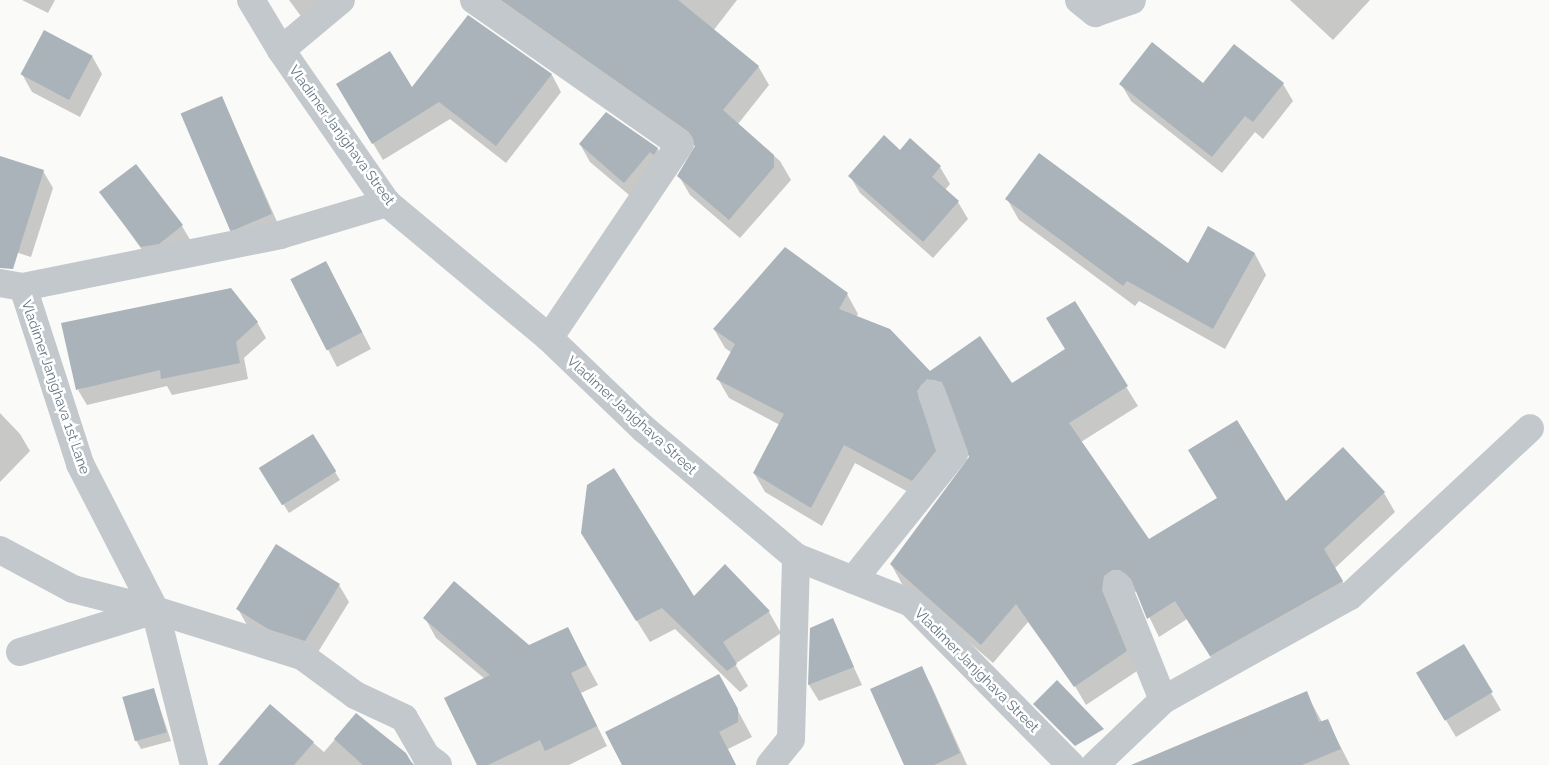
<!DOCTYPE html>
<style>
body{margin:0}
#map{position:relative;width:1549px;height:765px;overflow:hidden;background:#fafaf8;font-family:Raleway,sans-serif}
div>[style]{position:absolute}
.shadow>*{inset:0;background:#0003;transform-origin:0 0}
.building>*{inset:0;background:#aab3b9;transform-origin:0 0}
.minor>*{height:28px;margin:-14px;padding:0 14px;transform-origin:14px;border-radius:14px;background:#c3c8cc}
span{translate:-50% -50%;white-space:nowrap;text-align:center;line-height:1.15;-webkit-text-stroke:5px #fff;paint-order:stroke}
.street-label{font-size:14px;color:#657683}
</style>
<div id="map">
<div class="shadow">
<div style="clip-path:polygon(22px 0,55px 0,48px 13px)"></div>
<div style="clip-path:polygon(289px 0,349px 0,353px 7px,343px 10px,314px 34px)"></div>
<div style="clip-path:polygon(483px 0,737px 0,713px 31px,758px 66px,769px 85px,738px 124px,780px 161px,791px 180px,740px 238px,690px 195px,679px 176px,696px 147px)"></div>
<div style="clip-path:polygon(1290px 0,1370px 0,1333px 40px)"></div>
<div style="clip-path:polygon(468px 17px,552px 75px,561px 92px,506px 163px,450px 119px,383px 160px,338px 84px,412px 89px)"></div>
<div style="clip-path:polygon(92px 56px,102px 74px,80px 117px,32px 92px,22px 74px)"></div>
<div style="clip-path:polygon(1121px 84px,1283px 84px,1293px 101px,1263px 139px,1255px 132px,1222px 173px,1131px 101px)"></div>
<div style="left:222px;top:98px;width:146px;height:43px;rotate:66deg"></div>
<div style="clip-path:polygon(910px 140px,940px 167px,950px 184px,945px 190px,958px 202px,968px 219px,933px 258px,860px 193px,850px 176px,900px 151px)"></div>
<div style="clip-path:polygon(580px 144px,658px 149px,667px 166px,635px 200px,590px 162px)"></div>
<div style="clip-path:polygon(0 157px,43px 171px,53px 188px,31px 257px,0 247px)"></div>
<div style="clip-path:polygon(101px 192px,182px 226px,192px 243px,152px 264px)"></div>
<div style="clip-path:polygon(1007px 199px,1188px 265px,1208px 228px,1255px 254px,1266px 275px,1225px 349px,1139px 301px,1135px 306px,1019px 220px)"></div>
<div style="clip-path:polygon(785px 249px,847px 294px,858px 314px,856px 317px,930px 373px,1012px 384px,1066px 350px,1074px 303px,1138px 406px,1081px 442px,1149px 541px,1286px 503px,1384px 493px,1395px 512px,1335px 568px,1353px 600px,1222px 675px,1187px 619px,1159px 637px,1137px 592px,1122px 590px,1137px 671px,1086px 705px,1051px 645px,1046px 647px,1028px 622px,993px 663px,902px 584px,891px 564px,971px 457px,950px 400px,947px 471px,923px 500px,855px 463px,822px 526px,765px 492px,754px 473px,780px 425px,729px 398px,718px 379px,732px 353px,725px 348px,714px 329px)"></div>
<div style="clip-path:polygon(292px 279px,335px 279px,371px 349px,337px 367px)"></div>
<div style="clip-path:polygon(257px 322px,266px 338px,244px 358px,248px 379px,172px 395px,167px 386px,87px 405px,78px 390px)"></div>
<div style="clip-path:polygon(0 413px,20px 434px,30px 451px,0 482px)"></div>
<div style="clip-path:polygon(313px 436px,340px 480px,289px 513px,266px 477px)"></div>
<div style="clip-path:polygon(595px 554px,694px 598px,769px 612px,781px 633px,735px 664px,748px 686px,740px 692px,675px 629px,650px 642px)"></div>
<div style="clip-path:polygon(339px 585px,349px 602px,315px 657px,248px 627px,238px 609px)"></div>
<div style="clip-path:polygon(425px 618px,529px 647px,567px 628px,598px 685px,581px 693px,607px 746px,569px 765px,478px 765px,485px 679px,436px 638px)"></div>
<div style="clip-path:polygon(832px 620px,862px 685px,819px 701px,809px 685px,811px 629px)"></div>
<div style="clip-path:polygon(921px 668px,931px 685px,967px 765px,906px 765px)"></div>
<div style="clip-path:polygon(154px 690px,171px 741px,141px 749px,136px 740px)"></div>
<div style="clip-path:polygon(1428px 690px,1491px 693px,1501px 710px,1456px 737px)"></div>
<div style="clip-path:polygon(728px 692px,752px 737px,728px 749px,736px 765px,624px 765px)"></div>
<div style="clip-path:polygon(1306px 693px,1322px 722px,1327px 720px,1350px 765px,1157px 765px)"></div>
<div style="clip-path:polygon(270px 706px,324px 752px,356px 715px,415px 765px,219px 765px)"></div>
</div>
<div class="building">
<div style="clip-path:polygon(501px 0,678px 0,759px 66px,723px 110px,774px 155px,774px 167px,729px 220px,677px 176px,695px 146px,689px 132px)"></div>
<div style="clip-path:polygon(468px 15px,552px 74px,496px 146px,439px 102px,372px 144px,336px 84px,390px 51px,412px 87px)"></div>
<div style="left:44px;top:30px;width:55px;height:50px;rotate:28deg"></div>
<div style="clip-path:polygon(1152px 42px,1203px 83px,1234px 44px,1284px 83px,1253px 122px,1245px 116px,1212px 157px,1119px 84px)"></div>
<div style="left:222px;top:96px;width:128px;height:45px;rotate:67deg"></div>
<div style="clip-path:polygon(606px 112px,658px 148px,654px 155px,650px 152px,624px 183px,579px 144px)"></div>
<div style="clip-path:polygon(884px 135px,900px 150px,910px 138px,941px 166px,932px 177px,959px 201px,923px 242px,848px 176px)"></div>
<div style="clip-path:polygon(1039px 153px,1188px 263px,1208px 226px,1255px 253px,1213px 329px,1127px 281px,1123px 286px,1005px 199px)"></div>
<div style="clip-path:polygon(0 156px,44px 170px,13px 269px,0 268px)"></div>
<div style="clip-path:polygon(136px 164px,183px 225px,159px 244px,141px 247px,99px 192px)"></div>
<div style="clip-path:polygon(785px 247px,848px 293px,839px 309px,890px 329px,930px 371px,980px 336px,1012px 383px,1065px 349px,1046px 318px,1075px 301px,1128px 386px,1069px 423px,1149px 539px,1217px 498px,1188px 450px,1237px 420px,1286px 501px,1343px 447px,1385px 492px,1324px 549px,1343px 581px,1210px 656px,1175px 601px,1147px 619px,1131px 579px,1120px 570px,1112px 570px,1104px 576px,1102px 590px,1127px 651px,1074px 687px,1016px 604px,981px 645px,890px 564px,969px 457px,942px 382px,927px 379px,917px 391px,936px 451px,912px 481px,844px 445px,811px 508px,753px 473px,784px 414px,716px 379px,735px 344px,713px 329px)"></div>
<div style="left:326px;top:261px;width:80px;height:40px;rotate:63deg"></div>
<div style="clip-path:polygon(231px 288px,258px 322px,236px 342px,240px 363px,161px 379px,160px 370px,76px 390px,61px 323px)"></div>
<div style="left:313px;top:434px;width:44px;height:64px;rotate:58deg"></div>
<div style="clip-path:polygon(614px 468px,694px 596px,725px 564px,770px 611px,723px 642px,737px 664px,727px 671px,662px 608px,636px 621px,581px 533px,587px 485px)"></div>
<div style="clip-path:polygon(276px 544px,340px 584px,305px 641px,268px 629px,236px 609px)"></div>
<div style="clip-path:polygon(454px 581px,529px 645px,568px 627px,587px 665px,571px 673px,597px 726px,545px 751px,540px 740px,488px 765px,477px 765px,444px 698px,490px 675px,423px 618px)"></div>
<div style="clip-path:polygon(833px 618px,854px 667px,808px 685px,810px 628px)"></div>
<div style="left:1464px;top:644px;width:56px;height:56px;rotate:59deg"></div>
<div style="clip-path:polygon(922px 666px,960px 753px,934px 765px,904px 765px,870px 689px)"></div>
<div style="clip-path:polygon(719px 674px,738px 709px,738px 722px,719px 732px,736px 765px,622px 765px,605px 732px)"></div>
<div style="clip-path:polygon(1057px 680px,1104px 729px,1075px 746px,1033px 704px)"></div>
<div style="left:154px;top:688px;width:46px;height:33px;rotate:74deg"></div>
<div style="clip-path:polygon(1307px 691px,1319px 722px,1328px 719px,1341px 749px,1302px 765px,1131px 765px)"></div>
<div style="clip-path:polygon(270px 704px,314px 742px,294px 765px,218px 765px)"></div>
<div style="clip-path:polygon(356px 713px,406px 753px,413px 765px,363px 765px,334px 739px)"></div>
</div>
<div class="minor">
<div style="left:251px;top:0;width:58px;rotate:59deg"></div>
<div style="left:281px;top:50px;width:186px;rotate:55.3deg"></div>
<div style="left:387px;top:203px;width:211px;rotate:39.8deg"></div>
<div style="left:549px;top:338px;width:132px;rotate:43.8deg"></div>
<div style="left:644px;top:429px;width:199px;rotate:40.1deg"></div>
<div style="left:796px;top:557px;width:124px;rotate:21.8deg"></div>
<div style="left:911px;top:603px;width:228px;rotate:45.4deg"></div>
<div style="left:474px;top:0;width:251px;rotate:35deg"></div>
<div style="left:680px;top:144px;width:234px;rotate:124deg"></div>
<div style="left:1079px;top:0;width:21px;rotate:39deg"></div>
<div style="left:1095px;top:13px;width:39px;rotate:-19deg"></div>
<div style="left:281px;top:50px;width:78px;rotate:-39.8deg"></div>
<div style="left:0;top:283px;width:23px;rotate:10deg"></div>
<div style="left:23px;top:287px;width:262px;rotate:-11.4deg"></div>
<div style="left:280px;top:235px;width:112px;rotate:-16.7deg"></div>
<div style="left:23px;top:287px;width:186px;rotate:72.1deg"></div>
<div style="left:80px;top:464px;width:164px;rotate:62.8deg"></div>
<div style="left:155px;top:610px;width:160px;rotate:75.9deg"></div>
<div style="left:0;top:550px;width:83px;rotate:28.1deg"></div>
<div style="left:73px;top:589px;width:85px;rotate:14.4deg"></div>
<div style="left:155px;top:610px;width:154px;rotate:17.4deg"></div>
<div style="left:302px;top:656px;width:66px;rotate:36.3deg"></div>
<div style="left:355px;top:695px;width:54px;rotate:25.1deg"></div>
<div style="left:404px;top:718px;width:44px;rotate:59.9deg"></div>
<div style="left:426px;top:756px;width:15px;rotate:37deg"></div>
<div style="left:853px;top:580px;width:161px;rotate:-51.3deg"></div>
<div style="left:954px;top:454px;width:64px;rotate:-110.1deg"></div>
<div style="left:20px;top:652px;width:141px;rotate:-17.3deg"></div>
<div style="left:1163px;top:700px;width:214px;rotate:-29.1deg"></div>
<div style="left:1350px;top:596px;width:246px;rotate:-43deg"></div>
<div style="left:770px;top:765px;width:33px;rotate:-51deg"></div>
<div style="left:791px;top:739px;width:182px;rotate:-88.4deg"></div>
<div style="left:1095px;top:765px;width:94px;rotate:-43.7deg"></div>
<div style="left:1163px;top:700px;width:124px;rotate:-111.8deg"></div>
</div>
<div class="street-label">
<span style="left:342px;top:135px;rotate:54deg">Vladimer Janjghava Street</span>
<span style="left:56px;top:387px;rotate:71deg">Vladimer Janjghava 1st Lane</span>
<span style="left:632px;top:415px;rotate:42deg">Vladimer Janjghava Street</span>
<span style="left:977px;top:670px;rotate:45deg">Vladimer Janjghava Street</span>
</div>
</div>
